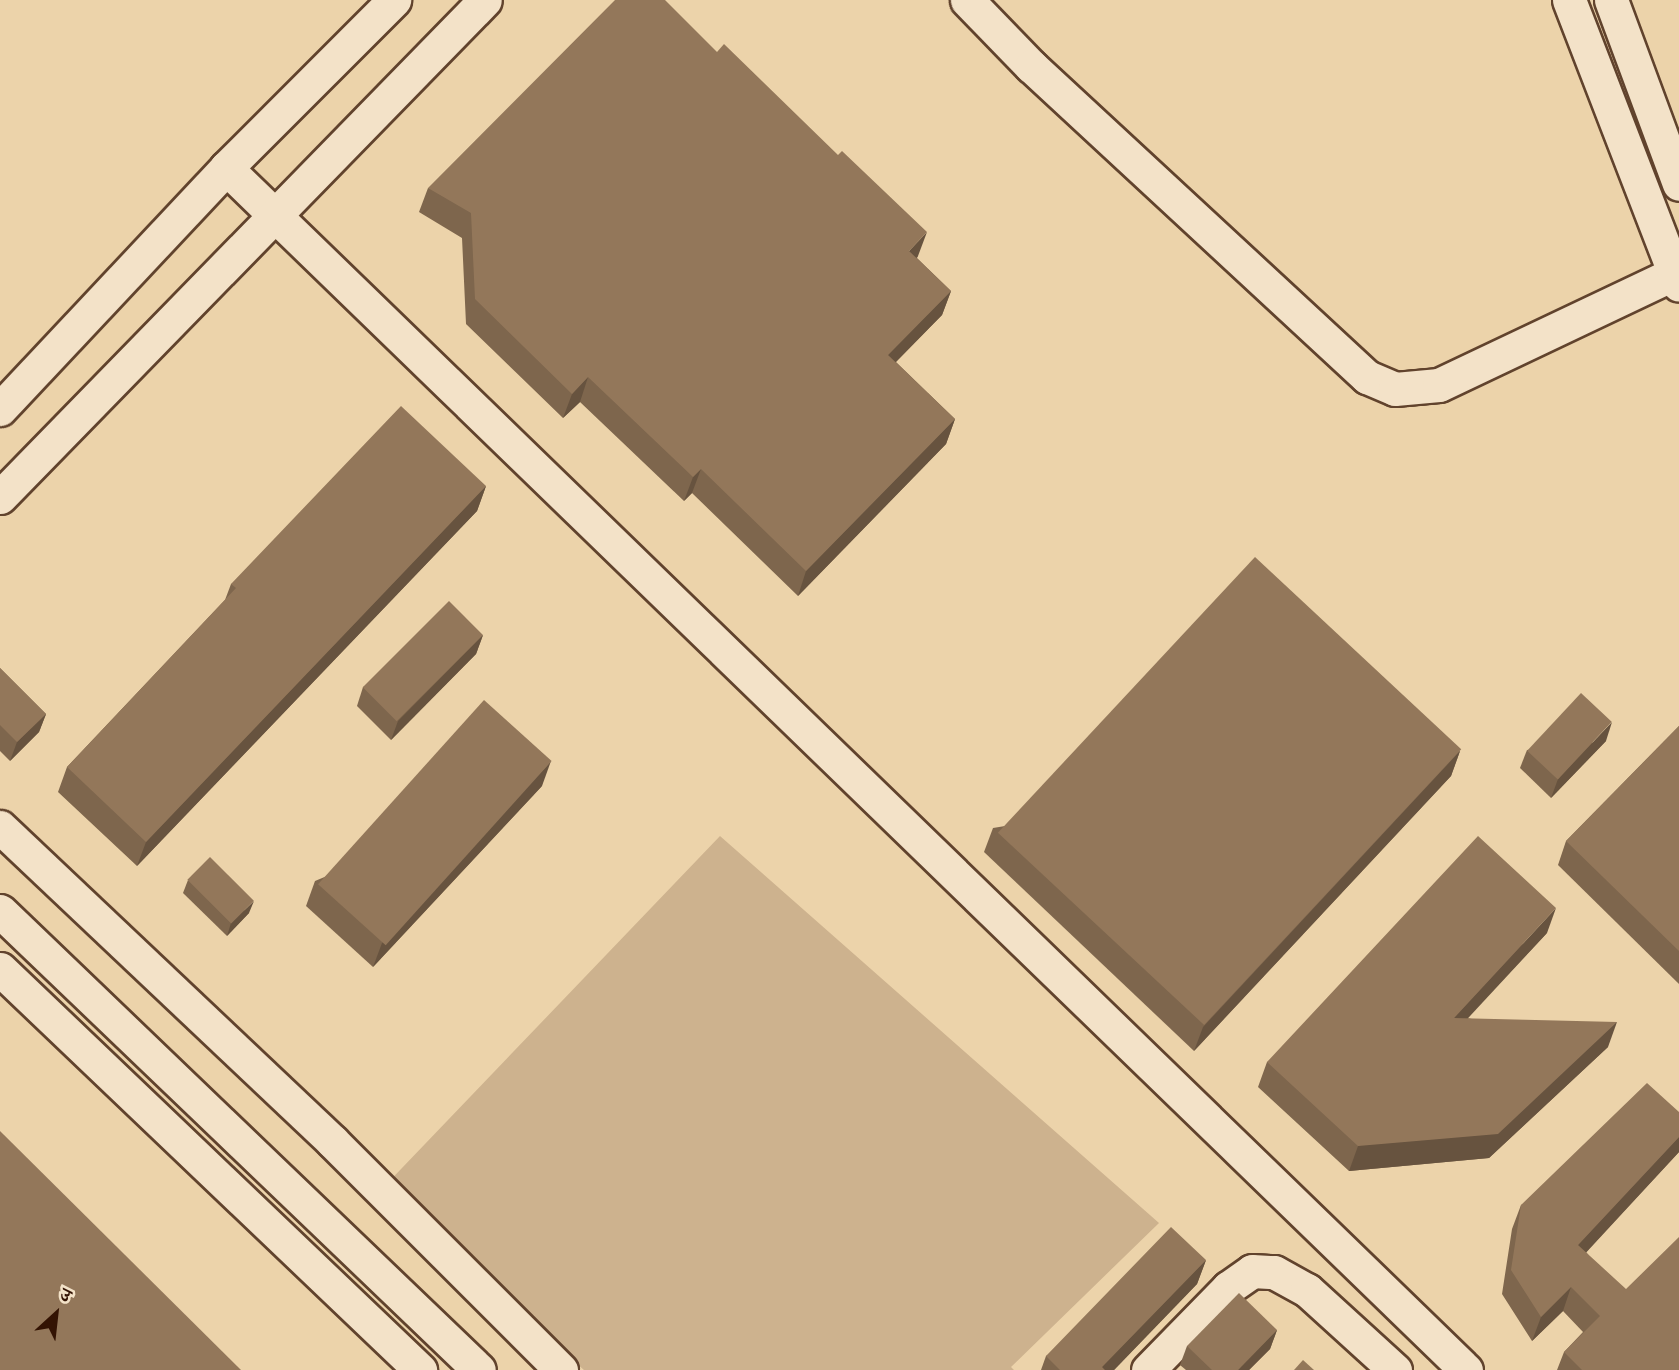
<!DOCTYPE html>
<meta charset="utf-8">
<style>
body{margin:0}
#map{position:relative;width:1679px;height:1370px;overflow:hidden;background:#ecd3aa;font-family:"IM FELL French Canon","Noto Serif Devanagari",serif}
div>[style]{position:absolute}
.green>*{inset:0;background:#cdb28e}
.roads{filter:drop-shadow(2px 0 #61432d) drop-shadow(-2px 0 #61432d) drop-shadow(0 2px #61432d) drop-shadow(0 -2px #61432d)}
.minor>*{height:33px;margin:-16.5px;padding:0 16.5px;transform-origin:16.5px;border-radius:16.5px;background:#f3e2c8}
.wall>*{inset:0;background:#7e664d}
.shaded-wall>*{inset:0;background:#67533f}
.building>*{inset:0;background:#93775a;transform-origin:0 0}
span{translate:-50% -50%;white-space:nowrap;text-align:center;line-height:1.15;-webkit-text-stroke:6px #f3e2c8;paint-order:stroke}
.north{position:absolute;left:21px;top:1279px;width:70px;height:70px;-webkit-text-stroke:5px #f3e2c8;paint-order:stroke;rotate:27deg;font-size:19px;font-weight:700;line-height:28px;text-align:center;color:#331303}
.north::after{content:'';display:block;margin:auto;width:24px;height:32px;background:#331303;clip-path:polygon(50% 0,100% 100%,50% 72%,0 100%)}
</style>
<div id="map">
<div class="green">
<div style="clip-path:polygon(720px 836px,1159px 1223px,1011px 1367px,1014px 1370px,584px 1370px,379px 1192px)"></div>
</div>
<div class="roads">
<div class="minor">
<div style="left:967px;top:0;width:92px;rotate:45.9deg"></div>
<div style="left:1031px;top:66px;width:458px;rotate:42.8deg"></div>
<div style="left:1367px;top:377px;width:30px;rotate:23deg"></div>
<div style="left:1395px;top:389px;width:44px;rotate:-5.2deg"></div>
<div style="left:1439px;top:385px;width:261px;rotate:-25.4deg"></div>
<div style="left:1569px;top:0;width:305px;rotate:68.9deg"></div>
<div style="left:1611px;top:0;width:196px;rotate:69.7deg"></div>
<div style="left:226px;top:168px;width:1727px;rotate:44.11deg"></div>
<div style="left:0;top:409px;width:330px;rotate:-46.8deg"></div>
<div style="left:226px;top:168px;width:238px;rotate:-45deg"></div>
<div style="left:0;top:497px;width:694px;rotate:-45.7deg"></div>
<div style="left:0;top:827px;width:457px;rotate:43.4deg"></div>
<div style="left:332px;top:1141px;width:324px;rotate:45deg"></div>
<div style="left:0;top:911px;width:663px;rotate:43.78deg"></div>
<div style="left:0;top:969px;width:581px;rotate:43.67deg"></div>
<div style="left:1148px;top:1370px;width:115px;rotate:-45.7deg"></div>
<div style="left:1228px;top:1288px;width:29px;rotate:-35deg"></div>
<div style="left:1252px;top:1271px;width:22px;rotate:3deg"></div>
<div style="left:1274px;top:1272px;width:38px;rotate:29deg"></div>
<div style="left:1307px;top:1290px;width:119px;rotate:42.3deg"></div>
</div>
</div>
<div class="wall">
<div style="clip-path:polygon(428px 188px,918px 256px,917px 258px,951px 291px,942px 315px,896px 362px,955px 419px,946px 444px,798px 596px,692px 493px,684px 501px,580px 402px,563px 418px,466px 324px,462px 238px,419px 212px)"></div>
<div style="clip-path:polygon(486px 486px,477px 511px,137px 866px,58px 792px,67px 767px,225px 600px,231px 584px)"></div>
<div style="clip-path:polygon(483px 635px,476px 654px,391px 740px,357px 706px,363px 687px)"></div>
<div style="clip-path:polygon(0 668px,46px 714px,39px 732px,10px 761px,0 751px)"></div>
<div style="clip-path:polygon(1679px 726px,1679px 984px,1558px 865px,1566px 841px)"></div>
<div style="clip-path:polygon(1606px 741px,1551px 798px,1520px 768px,1527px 750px)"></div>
<div style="clip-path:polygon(1460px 751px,1451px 776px,1194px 1051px,984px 852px,993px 828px)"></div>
<div style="clip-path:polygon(542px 786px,373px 967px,306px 906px,315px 881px)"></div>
<div style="clip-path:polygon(188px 880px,249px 913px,227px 936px,183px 893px)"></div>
<div style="clip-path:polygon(1547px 933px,1467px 1018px,1608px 1047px,1489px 1158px,1349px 1171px,1258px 1087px,1267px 1062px)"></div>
<div style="clip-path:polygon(1679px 1112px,1679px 1152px,1586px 1252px,1679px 1370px,1557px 1370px,1564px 1352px,1583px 1332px,1563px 1311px,1532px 1341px,1502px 1294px,1512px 1229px,1521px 1205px)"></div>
<div style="clip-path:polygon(1206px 1260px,1197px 1284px,1114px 1370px,1041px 1370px,1046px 1356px)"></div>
<div style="clip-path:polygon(1277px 1330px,1270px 1349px,1249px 1370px,1186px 1370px,1180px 1365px,1187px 1346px)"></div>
</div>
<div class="shaded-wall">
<div style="clip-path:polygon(927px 232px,918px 256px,900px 275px,909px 251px)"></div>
<div style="clip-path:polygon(951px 291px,942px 315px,879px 379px,888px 355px)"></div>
<div style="clip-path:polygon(588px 377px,580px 402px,563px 418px,572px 394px)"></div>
<div style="clip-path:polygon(955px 419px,946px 444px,798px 596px,806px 571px)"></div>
<div style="clip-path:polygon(701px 469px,692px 493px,684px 501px,693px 477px)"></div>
<div style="clip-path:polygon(486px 486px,477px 511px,137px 866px,146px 842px)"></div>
<div style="clip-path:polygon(483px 635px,476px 654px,391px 740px,398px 721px)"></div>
<div style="clip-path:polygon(46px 714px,39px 732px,10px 761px,17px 742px)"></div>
<div style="clip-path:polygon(1612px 722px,1606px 741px,1551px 798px,1558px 779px)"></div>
<div style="clip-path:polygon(1460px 751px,1451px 776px,1194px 1051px,1203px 1027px)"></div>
<div style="clip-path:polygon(551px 761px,542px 786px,373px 967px,382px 943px)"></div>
<div style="clip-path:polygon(254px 901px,249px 913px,227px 936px,231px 923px)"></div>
<div style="clip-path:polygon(1556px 908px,1547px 933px,1445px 1043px,1454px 1018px)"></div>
<div style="clip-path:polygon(1617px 1022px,1608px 1047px,1489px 1158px,1349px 1171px,1358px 1146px)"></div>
<div style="clip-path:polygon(1679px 1137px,1679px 1152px,1570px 1270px,1578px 1245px)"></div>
<div style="clip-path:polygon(1206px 1260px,1197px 1284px,1114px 1370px,1101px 1370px,1102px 1367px)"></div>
<div style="clip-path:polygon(1571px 1287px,1563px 1311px,1532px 1341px,1541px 1317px)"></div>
<div style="clip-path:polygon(1277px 1330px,1270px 1349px,1249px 1370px,1238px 1370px)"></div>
</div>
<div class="building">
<div style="clip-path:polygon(615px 0,665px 0,717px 52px,724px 44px,838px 155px,842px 151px,927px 232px,909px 251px,951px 291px,888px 355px,955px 419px,806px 571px,701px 469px,693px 477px,588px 377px,572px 394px,475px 299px,471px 213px,428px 188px)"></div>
<div style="clip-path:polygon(401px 406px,486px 486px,146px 842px,67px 767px,236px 588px,231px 584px)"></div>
<div style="left:1255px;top:557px;width:282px;height:377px;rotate:43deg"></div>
<div style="left:449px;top:601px;width:48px;height:122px;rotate:45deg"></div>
<div style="clip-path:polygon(0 668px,46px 714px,17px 742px,0 725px)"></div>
<div style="left:1581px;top:693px;width:42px;height:79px;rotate:43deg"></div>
<div style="left:484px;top:700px;width:91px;height:248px;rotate:42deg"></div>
<div style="clip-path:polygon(1679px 726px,1679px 951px,1566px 841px)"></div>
<div style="clip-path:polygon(1478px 836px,1556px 908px,1454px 1018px,1617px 1022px,1498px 1134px,1358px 1146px,1267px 1062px)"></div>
<div style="left:210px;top:857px;width:62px;height:32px;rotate:45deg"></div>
<div style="clip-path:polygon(1647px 1083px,1679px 1112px,1679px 1137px,1578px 1245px,1626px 1289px,1679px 1237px,1679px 1370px,1582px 1370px,1564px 1352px,1600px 1316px,1571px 1287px,1541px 1317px,1511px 1270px,1521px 1205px)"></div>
<div style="clip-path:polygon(0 1131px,241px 1370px,0 1370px)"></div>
<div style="clip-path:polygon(1171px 1227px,1206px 1260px,1102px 1367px,1105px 1370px,1060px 1370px,1046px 1356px)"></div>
<div style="clip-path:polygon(1239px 1293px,1277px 1330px,1238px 1370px,1212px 1370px,1187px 1346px)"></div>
<div style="clip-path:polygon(1303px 1360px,1314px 1370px,1294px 1370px)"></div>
</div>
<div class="north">उ</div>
</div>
